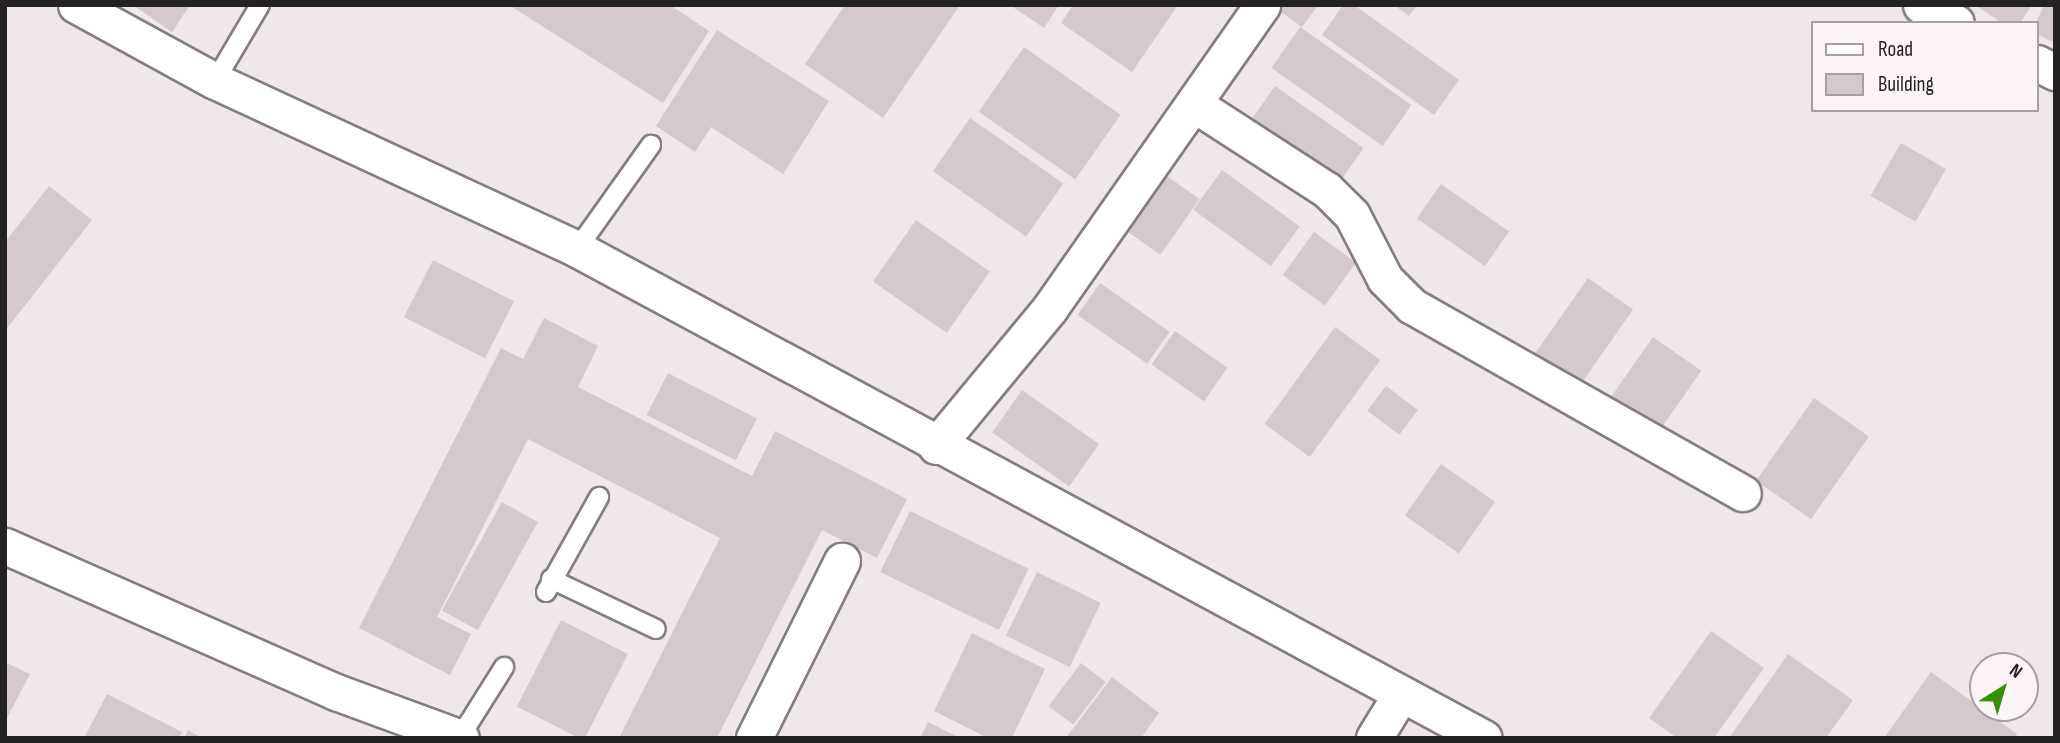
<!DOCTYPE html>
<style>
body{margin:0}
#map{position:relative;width:2060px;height:743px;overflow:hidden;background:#efe7ec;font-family:"Sofia Sans Condensed",sans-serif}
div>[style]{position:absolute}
.building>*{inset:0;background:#d4cacc;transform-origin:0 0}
.roads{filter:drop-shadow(2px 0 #847d82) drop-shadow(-2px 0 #847d82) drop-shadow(0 2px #847d82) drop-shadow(0 -2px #847d82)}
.service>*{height:18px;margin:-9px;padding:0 9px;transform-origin:9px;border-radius:9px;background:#fff}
.minor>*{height:35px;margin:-17.5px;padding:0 17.5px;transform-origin:17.5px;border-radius:17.5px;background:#fff}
span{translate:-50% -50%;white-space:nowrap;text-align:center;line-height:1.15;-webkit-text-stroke:7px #fcf4f9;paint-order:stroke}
.frame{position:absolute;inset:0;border:7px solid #242123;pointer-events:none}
.legend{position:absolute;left:1811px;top:21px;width:228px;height:91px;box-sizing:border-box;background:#fcf4f9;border:2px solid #a6a0a3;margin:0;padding:9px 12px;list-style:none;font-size:21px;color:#242123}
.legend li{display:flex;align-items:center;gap:14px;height:35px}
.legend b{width:35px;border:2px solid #a6a0a3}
.north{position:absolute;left:1969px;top:652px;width:70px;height:70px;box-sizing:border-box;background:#fcf4f9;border:2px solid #a6a0a3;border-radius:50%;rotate:37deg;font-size:19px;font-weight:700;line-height:28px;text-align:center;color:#242123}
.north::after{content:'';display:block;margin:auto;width:24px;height:32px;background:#379104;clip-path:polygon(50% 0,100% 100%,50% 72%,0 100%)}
</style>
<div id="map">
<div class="building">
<div style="clip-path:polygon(133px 5px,190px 5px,172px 32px)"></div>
<div style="clip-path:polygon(509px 5px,670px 5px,709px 31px,663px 103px)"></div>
<div style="clip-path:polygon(845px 5px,960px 5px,883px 118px,805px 64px)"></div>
<div style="clip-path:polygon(1010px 5px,1059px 5px,1044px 28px)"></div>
<div style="clip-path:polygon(1073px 5px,1178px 5px,1132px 72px,1061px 23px)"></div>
<div style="clip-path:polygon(1271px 5px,1315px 5px,1317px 7px,1302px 27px)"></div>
<div style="clip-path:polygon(1343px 5px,1354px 5px,1459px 80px,1434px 115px,1322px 35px)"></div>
<div style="clip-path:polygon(1394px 5px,1417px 5px,1409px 16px)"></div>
<div style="clip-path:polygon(1975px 5px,2032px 5px,2020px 23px,2002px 23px)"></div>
<div style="clip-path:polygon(2044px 5px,2055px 5px,2055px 43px,2037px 34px,2036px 23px)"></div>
<div style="left:1300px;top:27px;width:136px;height:50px;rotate:35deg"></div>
<div style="clip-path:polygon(717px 30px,829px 101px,783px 174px,711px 127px,695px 152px,656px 126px)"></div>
<div style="left:1024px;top:47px;width:118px;height:79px;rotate:35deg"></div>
<div style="left:1275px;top:86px;width:108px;height:40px;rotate:35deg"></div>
<div style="left:970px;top:118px;width:114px;height:65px;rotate:35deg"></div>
<div style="left:1901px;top:143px;width:52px;height:61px;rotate:30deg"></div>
<div style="left:1222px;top:170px;width:96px;height:49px;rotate:36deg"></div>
<div style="left:1161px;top:172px;width:47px;height:68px;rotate:35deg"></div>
<div style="left:1441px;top:184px;width:83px;height:42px;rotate:35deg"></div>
<div style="clip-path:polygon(49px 186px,92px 220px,5px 331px,5px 242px)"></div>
<div style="left:916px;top:220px;width:90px;height:75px;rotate:35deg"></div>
<div style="left:1314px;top:232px;width:52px;height:53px;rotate:36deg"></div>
<div style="left:433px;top:260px;width:91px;height:64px;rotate:27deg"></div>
<div style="left:1588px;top:278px;width:55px;height:95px;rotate:35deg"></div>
<div style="left:1100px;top:283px;width:85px;height:39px;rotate:35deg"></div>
<div style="clip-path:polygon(544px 318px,598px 346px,578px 387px,752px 476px,775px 431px,907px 499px,877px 558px,822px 530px,717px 738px,619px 738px,720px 538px,528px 439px,437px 617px,471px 634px,450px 675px,359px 628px,501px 348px,523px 359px)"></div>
<div style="left:1335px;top:327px;width:56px;height:120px;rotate:36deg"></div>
<div style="left:1175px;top:331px;width:64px;height:41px;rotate:35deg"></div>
<div style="left:1653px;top:337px;width:59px;height:72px;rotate:35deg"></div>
<div style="left:668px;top:373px;width:100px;height:47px;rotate:27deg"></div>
<div style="left:1386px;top:386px;width:40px;height:31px;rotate:37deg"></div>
<div style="left:1022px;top:390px;width:94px;height:52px;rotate:35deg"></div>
<div style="left:1814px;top:398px;width:67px;height:101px;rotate:35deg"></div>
<div style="left:1441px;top:464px;width:66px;height:63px;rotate:35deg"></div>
<div style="left:502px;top:502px;width:41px;height:124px;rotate:29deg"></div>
<div style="left:910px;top:511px;width:132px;height:68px;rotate:26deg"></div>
<div style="left:1037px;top:572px;width:71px;height:71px;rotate:26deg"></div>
<div style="left:561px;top:620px;width:75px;height:97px;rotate:27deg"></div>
<div style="clip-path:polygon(1711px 631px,1764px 668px,1714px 738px,1677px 738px,1649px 718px)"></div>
<div style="clip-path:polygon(972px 633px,1045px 669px,1012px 738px,988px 738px,934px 711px)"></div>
<div style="clip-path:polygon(1788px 654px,1853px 700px,1826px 738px,1729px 738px)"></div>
<div style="clip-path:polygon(5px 662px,30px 674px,5px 722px)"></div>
<div style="left:1081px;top:663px;width:31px;height:54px;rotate:37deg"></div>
<div style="clip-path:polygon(1931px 672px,2017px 734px,2015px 738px,1884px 738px)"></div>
<div style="clip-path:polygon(1112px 677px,1159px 713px,1141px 738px,1066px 738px)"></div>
<div style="clip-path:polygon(107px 694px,182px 732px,179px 738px,84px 738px)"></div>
<div style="clip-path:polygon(928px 722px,960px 738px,920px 738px)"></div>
<div style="clip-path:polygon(188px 730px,202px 738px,184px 738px)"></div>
</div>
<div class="roads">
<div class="service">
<div style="left:215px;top:81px;width:88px;rotate:-59.4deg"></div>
<div style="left:577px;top:249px;width:128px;rotate:-54.6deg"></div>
<div style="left:551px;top:579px;width:116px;rotate:25.5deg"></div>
<div style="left:546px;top:592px;width:109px;rotate:-60.8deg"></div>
<div style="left:460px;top:737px;width:83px;rotate:-57.8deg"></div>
</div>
<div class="minor">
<div style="left:76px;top:5px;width:158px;rotate:28.7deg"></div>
<div style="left:215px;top:81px;width:399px;rotate:24.9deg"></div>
<div style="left:577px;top:249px;width:1030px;rotate:28.33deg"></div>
<div style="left:1921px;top:5px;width:39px;rotate:27deg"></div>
<div style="left:2037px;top:63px;width:20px;rotate:27deg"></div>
<div style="left:1194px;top:104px;width:158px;rotate:32.9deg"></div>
<div style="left:1327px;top:190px;width:35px;rotate:45deg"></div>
<div style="left:1352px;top:215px;width:72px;rotate:62.7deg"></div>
<div style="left:1385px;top:279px;width:38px;rotate:45deg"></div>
<div style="left:1412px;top:306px;width:380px;rotate:29.5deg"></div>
<div style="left:936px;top:446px;width:179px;rotate:-50.4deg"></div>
<div style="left:1050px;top:308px;width:370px;rotate:-55deg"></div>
<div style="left:5px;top:546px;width:362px;rotate:23.8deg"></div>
<div style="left:336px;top:692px;width:133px;rotate:20.2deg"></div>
<div style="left:754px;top:738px;width:198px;rotate:-63.6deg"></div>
<div style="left:1374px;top:738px;width:52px;rotate:-58.5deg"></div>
</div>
</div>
<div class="frame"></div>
<ul class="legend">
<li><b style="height:9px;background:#fff"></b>Road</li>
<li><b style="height:19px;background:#d4cacc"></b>Building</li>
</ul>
<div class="north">N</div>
</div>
